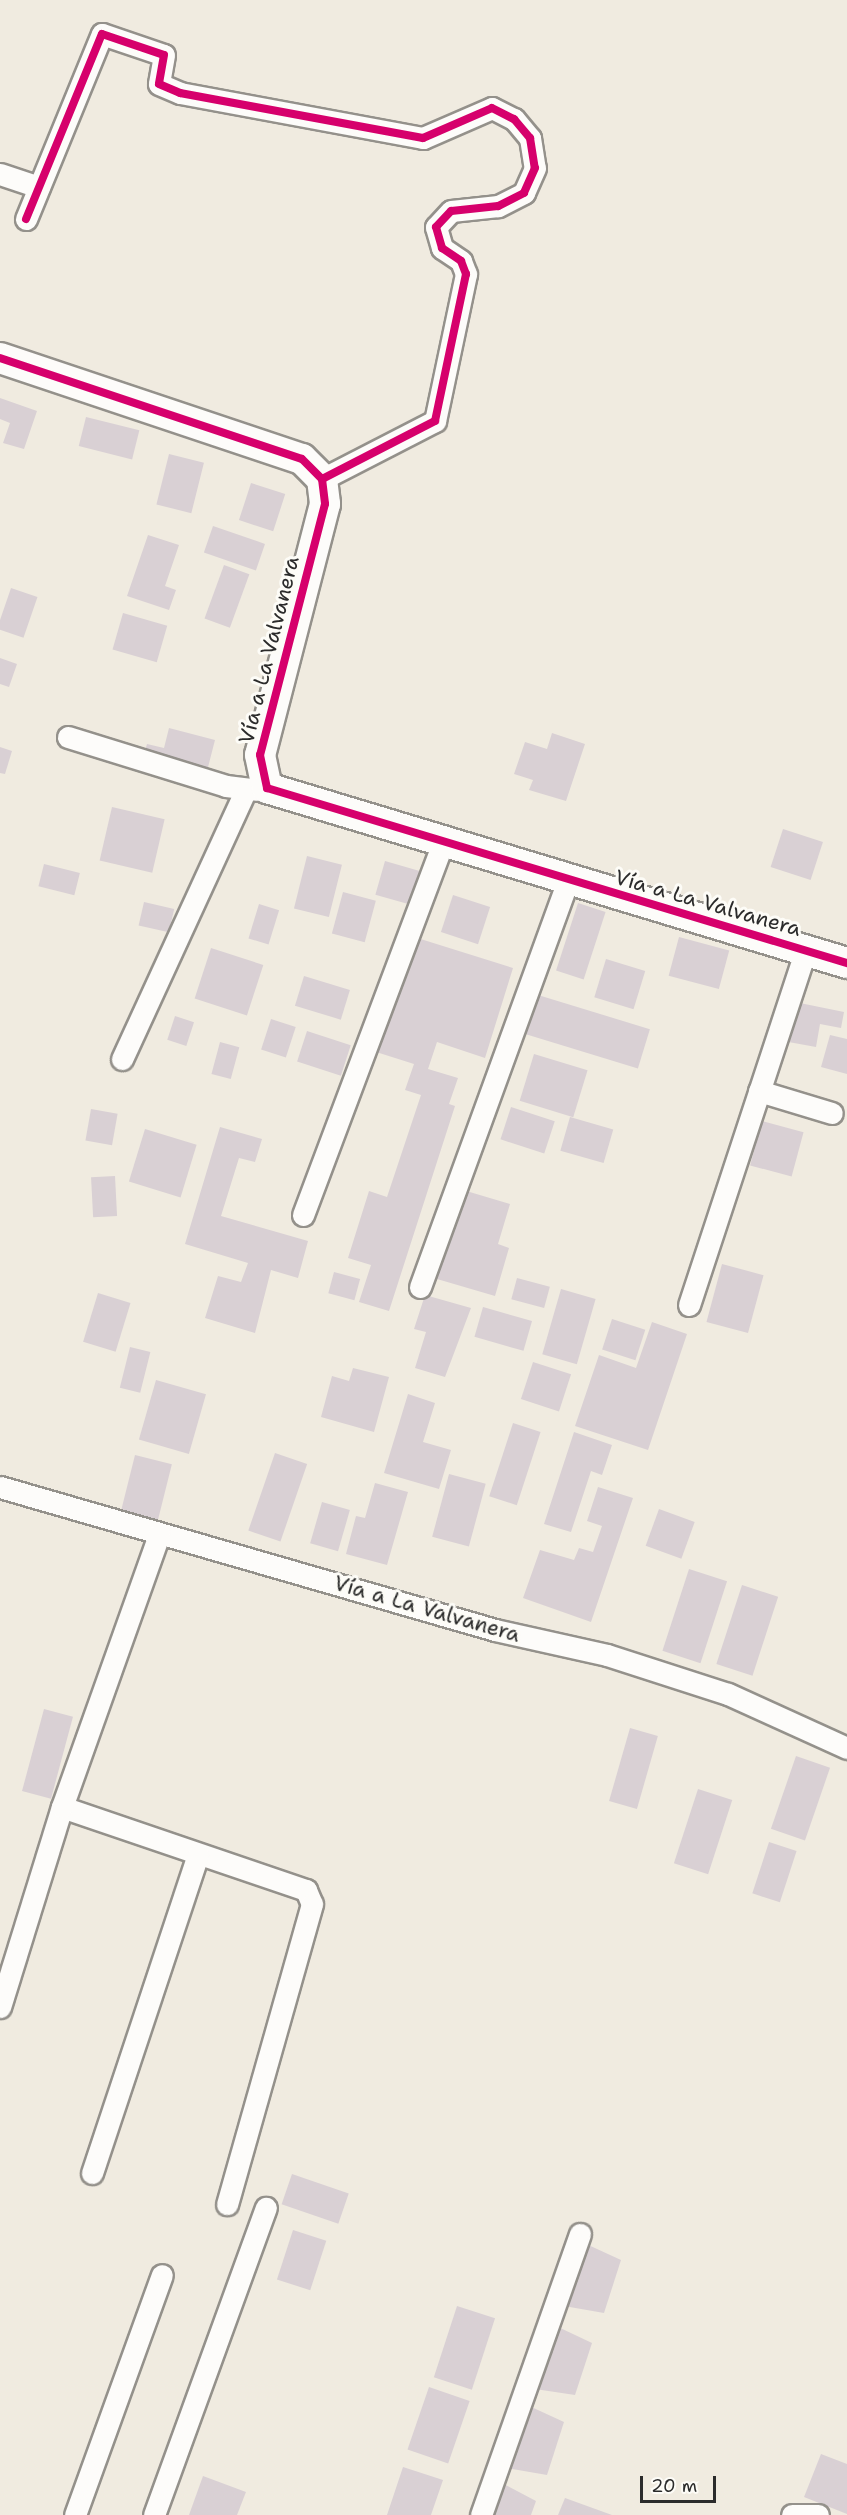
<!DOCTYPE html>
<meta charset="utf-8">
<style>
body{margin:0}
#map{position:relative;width:847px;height:2515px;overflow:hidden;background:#f0ebe0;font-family:"Shantell Sans",sans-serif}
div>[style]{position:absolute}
.building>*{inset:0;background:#d9d0d4;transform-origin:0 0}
.roads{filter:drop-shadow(2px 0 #94918b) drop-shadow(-2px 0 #94918b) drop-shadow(0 2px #94918b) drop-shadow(0 -2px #94918b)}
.street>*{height:21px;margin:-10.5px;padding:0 10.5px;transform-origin:10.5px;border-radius:10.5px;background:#fdfcfa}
.secondary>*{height:30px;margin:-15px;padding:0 15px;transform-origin:15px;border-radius:15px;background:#fdfcfa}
.cycleway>*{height:8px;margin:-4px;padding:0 4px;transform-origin:4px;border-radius:4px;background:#d6006c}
span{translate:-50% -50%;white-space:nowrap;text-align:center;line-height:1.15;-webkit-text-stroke:6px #fdfcf7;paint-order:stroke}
.street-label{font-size:21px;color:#2b2b2b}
.scale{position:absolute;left:640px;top:2476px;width:76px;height:27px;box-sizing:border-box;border:3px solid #2b2b2b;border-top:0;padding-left:8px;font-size:18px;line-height:21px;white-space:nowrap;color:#2b2b2b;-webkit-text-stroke:4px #fdfcf7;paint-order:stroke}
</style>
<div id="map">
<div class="building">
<div style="clip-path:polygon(0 398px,37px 411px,24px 449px,3px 443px,10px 423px,0 419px)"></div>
<div style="left:86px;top:417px;width:55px;height:30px;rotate:14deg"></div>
<div style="left:169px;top:454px;width:36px;height:52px;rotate:14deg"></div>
<div style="left:251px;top:483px;width:36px;height:39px;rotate:18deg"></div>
<div style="left:213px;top:526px;width:55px;height:28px;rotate:19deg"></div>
<div style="clip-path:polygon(148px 535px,179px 545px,165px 586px,176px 590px,169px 610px,127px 596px)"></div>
<div style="left:224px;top:565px;width:27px;height:57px;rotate:20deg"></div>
<div style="left:11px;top:588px;width:28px;height:43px;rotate:19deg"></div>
<div style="left:123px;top:613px;width:46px;height:38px;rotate:16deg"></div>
<div style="clip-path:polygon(0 658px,17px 664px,9px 687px,0 684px)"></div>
<div style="clip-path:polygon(169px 728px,215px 740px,206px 775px,143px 758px,147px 744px,164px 748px)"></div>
<div style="clip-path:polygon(552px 733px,585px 744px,566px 801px,529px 790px,533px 780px,514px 774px,525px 742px,547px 749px)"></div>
<div style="clip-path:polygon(0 747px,12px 751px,5px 774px,0 773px)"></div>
<div style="left:112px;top:807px;width:54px;height:55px;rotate:13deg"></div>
<div style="left:783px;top:829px;width:42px;height:40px;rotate:18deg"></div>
<div style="left:307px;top:856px;width:36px;height:54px;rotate:14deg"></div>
<div style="left:385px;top:861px;width:36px;height:35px;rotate:16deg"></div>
<div style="left:44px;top:864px;width:37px;height:23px;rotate:14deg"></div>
<div style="left:343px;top:892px;width:34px;height:43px;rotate:15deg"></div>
<div style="left:453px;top:895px;width:39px;height:39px;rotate:18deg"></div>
<div style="left:144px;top:902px;width:31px;height:24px;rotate:13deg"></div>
<div style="left:578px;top:903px;width:29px;height:71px;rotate:18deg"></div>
<div style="left:259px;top:904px;width:21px;height:36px;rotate:17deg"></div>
<div style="clip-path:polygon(411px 936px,513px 968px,485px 1058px,437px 1042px,428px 1069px,458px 1078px,449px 1104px,455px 1106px,389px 1311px,359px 1302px,371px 1265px,348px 1258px,369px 1191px,387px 1197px,421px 1095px,405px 1090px,414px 1064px,373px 1051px)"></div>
<div style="left:679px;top:937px;width:52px;height:40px;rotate:15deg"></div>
<div style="left:211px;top:948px;width:55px;height:53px;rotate:18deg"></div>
<div style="left:606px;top:959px;width:41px;height:40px;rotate:17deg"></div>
<div style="left:304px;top:976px;width:48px;height:31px;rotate:17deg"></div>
<div style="left:538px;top:995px;width:117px;height:41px;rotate:17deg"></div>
<div style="clip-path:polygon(790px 1001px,844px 1012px,841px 1028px,820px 1024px,816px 1047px,783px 1041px)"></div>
<div style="left:175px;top:1016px;width:20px;height:25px;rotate:18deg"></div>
<div style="left:271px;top:1019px;width:26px;height:32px;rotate:18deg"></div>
<div style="left:307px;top:1031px;width:46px;height:32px;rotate:18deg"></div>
<div style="clip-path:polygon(830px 1035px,847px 1039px,847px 1074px,821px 1067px)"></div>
<div style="left:220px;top:1042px;width:20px;height:33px;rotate:15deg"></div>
<div style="left:534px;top:1054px;width:56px;height:49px;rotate:17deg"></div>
<div style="left:511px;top:1107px;width:46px;height:34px;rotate:18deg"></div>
<div style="left:91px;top:1109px;width:27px;height:32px;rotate:10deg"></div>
<div style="left:570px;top:1117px;width:45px;height:35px;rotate:16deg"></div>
<div style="left:762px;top:1121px;width:43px;height:46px;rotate:15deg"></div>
<div style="clip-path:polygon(220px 1127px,262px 1139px,255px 1162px,239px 1158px,221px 1216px,308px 1241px,298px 1278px,271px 1270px,255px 1333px,205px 1318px,218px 1276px,241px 1282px,248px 1263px,185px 1244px)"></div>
<div style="left:145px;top:1129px;width:54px;height:55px;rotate:17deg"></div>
<div style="left:115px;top:1176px;width:40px;height:24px;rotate:87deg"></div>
<div style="clip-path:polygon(463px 1190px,510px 1204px,498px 1244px,509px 1248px,495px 1296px,437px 1279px)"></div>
<div style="left:722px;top:1264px;width:43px;height:60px;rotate:15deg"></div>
<div style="left:334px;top:1272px;width:27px;height:22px;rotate:15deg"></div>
<div style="left:517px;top:1278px;width:34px;height:22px;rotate:15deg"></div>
<div style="left:561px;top:1289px;width:36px;height:68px;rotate:16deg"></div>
<div style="left:98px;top:1293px;width:34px;height:51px;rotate:17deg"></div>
<div style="clip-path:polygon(425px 1295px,471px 1308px,445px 1377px,415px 1368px,426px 1332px,414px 1329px)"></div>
<div style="left:483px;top:1307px;width:51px;height:31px;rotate:16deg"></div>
<div style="left:612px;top:1319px;width:35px;height:32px;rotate:18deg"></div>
<div style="clip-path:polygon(652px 1322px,687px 1334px,648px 1450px,575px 1426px,599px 1355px,636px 1368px)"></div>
<div style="left:130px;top:1347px;width:21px;height:42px;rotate:14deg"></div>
<div style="left:533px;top:1362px;width:40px;height:39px;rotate:18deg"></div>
<div style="clip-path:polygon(353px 1368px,389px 1377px,374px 1432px,321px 1417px,332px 1376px,349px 1381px)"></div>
<div style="left:156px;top:1380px;width:52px;height:62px;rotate:16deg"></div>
<div style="clip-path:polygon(408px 1394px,435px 1403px,423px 1442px,451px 1450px,439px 1489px,384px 1473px)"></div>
<div style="left:513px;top:1423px;width:29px;height:77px;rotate:18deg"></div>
<div style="clip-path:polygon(574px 1432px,612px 1445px,602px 1475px,591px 1471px,571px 1532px,544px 1524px)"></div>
<div style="left:275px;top:1453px;width:34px;height:82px;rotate:19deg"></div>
<div style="left:135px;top:1455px;width:38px;height:58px;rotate:14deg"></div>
<div style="left:449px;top:1474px;width:38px;height:65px;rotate:15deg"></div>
<div style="clip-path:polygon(375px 1483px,408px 1492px,387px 1565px,346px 1554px,356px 1516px,365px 1518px)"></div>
<div style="clip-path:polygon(598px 1487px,633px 1498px,591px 1622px,523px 1598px,540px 1550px,574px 1560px,579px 1548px,593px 1552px,602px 1526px,587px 1521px)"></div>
<div style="left:322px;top:1502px;width:29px;height:43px;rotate:16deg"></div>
<div style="left:659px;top:1509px;width:38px;height:39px;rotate:20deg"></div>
<div style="left:689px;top:1569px;width:40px;height:86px;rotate:18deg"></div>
<div style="left:742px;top:1585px;width:38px;height:83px;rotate:18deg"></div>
<div style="left:44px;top:1709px;width:30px;height:85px;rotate:15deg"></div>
<div style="left:630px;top:1728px;width:29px;height:76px;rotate:16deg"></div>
<div style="left:796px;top:1756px;width:36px;height:77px;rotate:19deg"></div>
<div style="left:698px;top:1789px;width:36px;height:78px;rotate:18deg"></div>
<div style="left:769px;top:1842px;width:29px;height:54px;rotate:18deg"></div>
<div style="left:292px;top:2174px;width:60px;height:32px;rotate:19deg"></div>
<div style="left:293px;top:2230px;width:35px;height:52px;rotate:18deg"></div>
<div style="clip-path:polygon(584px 2243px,621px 2260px,604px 2313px,564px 2306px)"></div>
<div style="left:457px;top:2306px;width:40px;height:75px;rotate:18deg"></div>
<div style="clip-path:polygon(556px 2326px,592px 2343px,575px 2395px,535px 2389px)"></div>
<div style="left:429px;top:2387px;width:43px;height:66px;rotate:19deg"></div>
<div style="clip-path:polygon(527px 2405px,564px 2422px,547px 2475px,507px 2468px)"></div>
<div style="clip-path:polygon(821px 2454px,847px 2464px,847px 2514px,804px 2497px)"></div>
<div style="clip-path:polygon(403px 2467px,443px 2480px,431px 2515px,387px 2515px)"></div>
<div style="clip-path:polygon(203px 2476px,246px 2492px,237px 2515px,189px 2515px)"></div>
<div style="clip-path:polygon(500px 2482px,536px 2501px,531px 2515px,482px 2515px)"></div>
<div style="clip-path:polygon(565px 2498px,612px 2515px,558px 2515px)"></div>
</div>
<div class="roads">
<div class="street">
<div style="left:0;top:174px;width:41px;rotate:18.4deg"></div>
<div style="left:26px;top:219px;width:200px;rotate:-67.7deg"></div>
<div style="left:102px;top:34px;width:65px;rotate:18.7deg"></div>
<div style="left:164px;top:55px;width:29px;rotate:100deg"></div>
<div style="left:159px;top:84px;width:23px;rotate:23deg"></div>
<div style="left:180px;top:93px;width:247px;rotate:10.5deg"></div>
<div style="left:423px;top:138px;width:75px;rotate:-23.5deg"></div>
<div style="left:492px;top:108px;width:25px;rotate:27deg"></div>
<div style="left:514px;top:119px;width:25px;rotate:50deg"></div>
<div style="left:530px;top:138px;width:30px;rotate:81deg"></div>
<div style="left:535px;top:168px;width:27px;rotate:114deg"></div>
<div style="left:524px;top:193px;width:29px;rotate:153deg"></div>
<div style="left:498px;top:206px;width:47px;rotate:173.9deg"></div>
<div style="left:451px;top:211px;width:22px;rotate:133deg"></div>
<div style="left:436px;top:227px;width:22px;rotate:74deg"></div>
<div style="left:442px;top:248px;width:23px;rotate:34deg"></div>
<div style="left:461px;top:261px;width:14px;rotate:69deg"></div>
<div style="left:466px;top:274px;width:150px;rotate:101.9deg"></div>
<div style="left:435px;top:421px;width:127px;rotate:152.8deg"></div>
<div style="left:68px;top:737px;width:165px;rotate:17.2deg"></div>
<div style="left:226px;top:786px;width:31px;rotate:7deg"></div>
<div style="left:122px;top:1059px;width:295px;rotate:-65.3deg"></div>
<div style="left:759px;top:1091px;width:76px;rotate:16.8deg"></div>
<div style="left:303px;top:1215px;width:397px;rotate:-69.4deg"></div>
<div style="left:420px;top:1287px;width:430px;rotate:-70deg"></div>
<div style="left:689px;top:1305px;width:375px;rotate:-71.8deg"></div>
<div style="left:0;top:1487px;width:515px;rotate:16.11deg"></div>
<div style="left:495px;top:1630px;width:115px;rotate:12.6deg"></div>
<div style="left:607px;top:1655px;width:127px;rotate:17.9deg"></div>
<div style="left:728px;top:1694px;width:131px;rotate:24.4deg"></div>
<div style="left:62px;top:1807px;width:258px;rotate:18.8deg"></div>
<div style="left:306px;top:1890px;width:15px;rotate:67deg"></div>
<div style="left:312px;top:1904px;width:312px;rotate:105.8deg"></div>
<div style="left:0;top:2007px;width:209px;rotate:-72.8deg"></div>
<div style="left:62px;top:1807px;width:290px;rotate:-70.4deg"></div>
<div style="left:92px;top:2173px;width:335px;rotate:-71.6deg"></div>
<div style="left:75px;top:2515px;width:255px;rotate:-70.1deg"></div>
<div style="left:154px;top:2515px;width:327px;rotate:-70deg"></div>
<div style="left:481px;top:2515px;width:298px;rotate:-70.6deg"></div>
<div style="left:792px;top:2515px;width:26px"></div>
</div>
<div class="secondary">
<div style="left:0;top:358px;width:318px;rotate:18.5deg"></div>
<div style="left:302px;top:459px;width:28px;rotate:45deg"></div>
<div style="left:322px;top:479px;width:25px;rotate:83deg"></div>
<div style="left:325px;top:504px;width:259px;rotate:104.5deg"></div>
<div style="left:260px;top:755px;width:34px;rotate:78deg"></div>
<div style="left:267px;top:788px;width:606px;rotate:16.79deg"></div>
</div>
</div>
<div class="cycleway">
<div style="left:26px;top:219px;width:200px;rotate:-67.7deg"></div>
<div style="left:102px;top:34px;width:65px;rotate:18.7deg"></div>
<div style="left:164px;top:55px;width:29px;rotate:100deg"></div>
<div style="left:159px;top:84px;width:23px;rotate:23deg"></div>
<div style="left:180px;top:93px;width:247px;rotate:10.5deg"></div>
<div style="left:423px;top:138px;width:75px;rotate:-23.5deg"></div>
<div style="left:492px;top:108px;width:25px;rotate:27deg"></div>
<div style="left:514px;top:119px;width:25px;rotate:50deg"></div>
<div style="left:530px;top:138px;width:30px;rotate:81deg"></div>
<div style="left:535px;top:168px;width:27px;rotate:114deg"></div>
<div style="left:524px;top:193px;width:29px;rotate:153deg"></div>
<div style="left:498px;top:206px;width:47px;rotate:173.9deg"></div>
<div style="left:451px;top:211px;width:22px;rotate:133deg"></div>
<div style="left:436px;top:227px;width:22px;rotate:74deg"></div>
<div style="left:442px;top:248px;width:23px;rotate:34deg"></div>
<div style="left:461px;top:261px;width:14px;rotate:69deg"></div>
<div style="left:466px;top:274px;width:150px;rotate:101.9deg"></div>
<div style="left:435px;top:421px;width:127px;rotate:152.8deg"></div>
<div style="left:0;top:358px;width:318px;rotate:18.5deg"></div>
<div style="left:302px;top:459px;width:28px;rotate:45deg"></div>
<div style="left:322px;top:479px;width:25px;rotate:83deg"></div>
<div style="left:325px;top:504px;width:259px;rotate:104.5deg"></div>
<div style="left:260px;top:755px;width:34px;rotate:78deg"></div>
<div style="left:267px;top:788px;width:606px;rotate:16.79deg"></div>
</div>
<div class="street-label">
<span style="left:269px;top:650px;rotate:-76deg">Vía a La Valvanera</span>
<span style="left:708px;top:903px;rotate:16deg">Vía a La Valvanera</span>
<span style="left:427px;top:1609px;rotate:16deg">Vía a La Valvanera</span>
</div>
<div class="scale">20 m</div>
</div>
